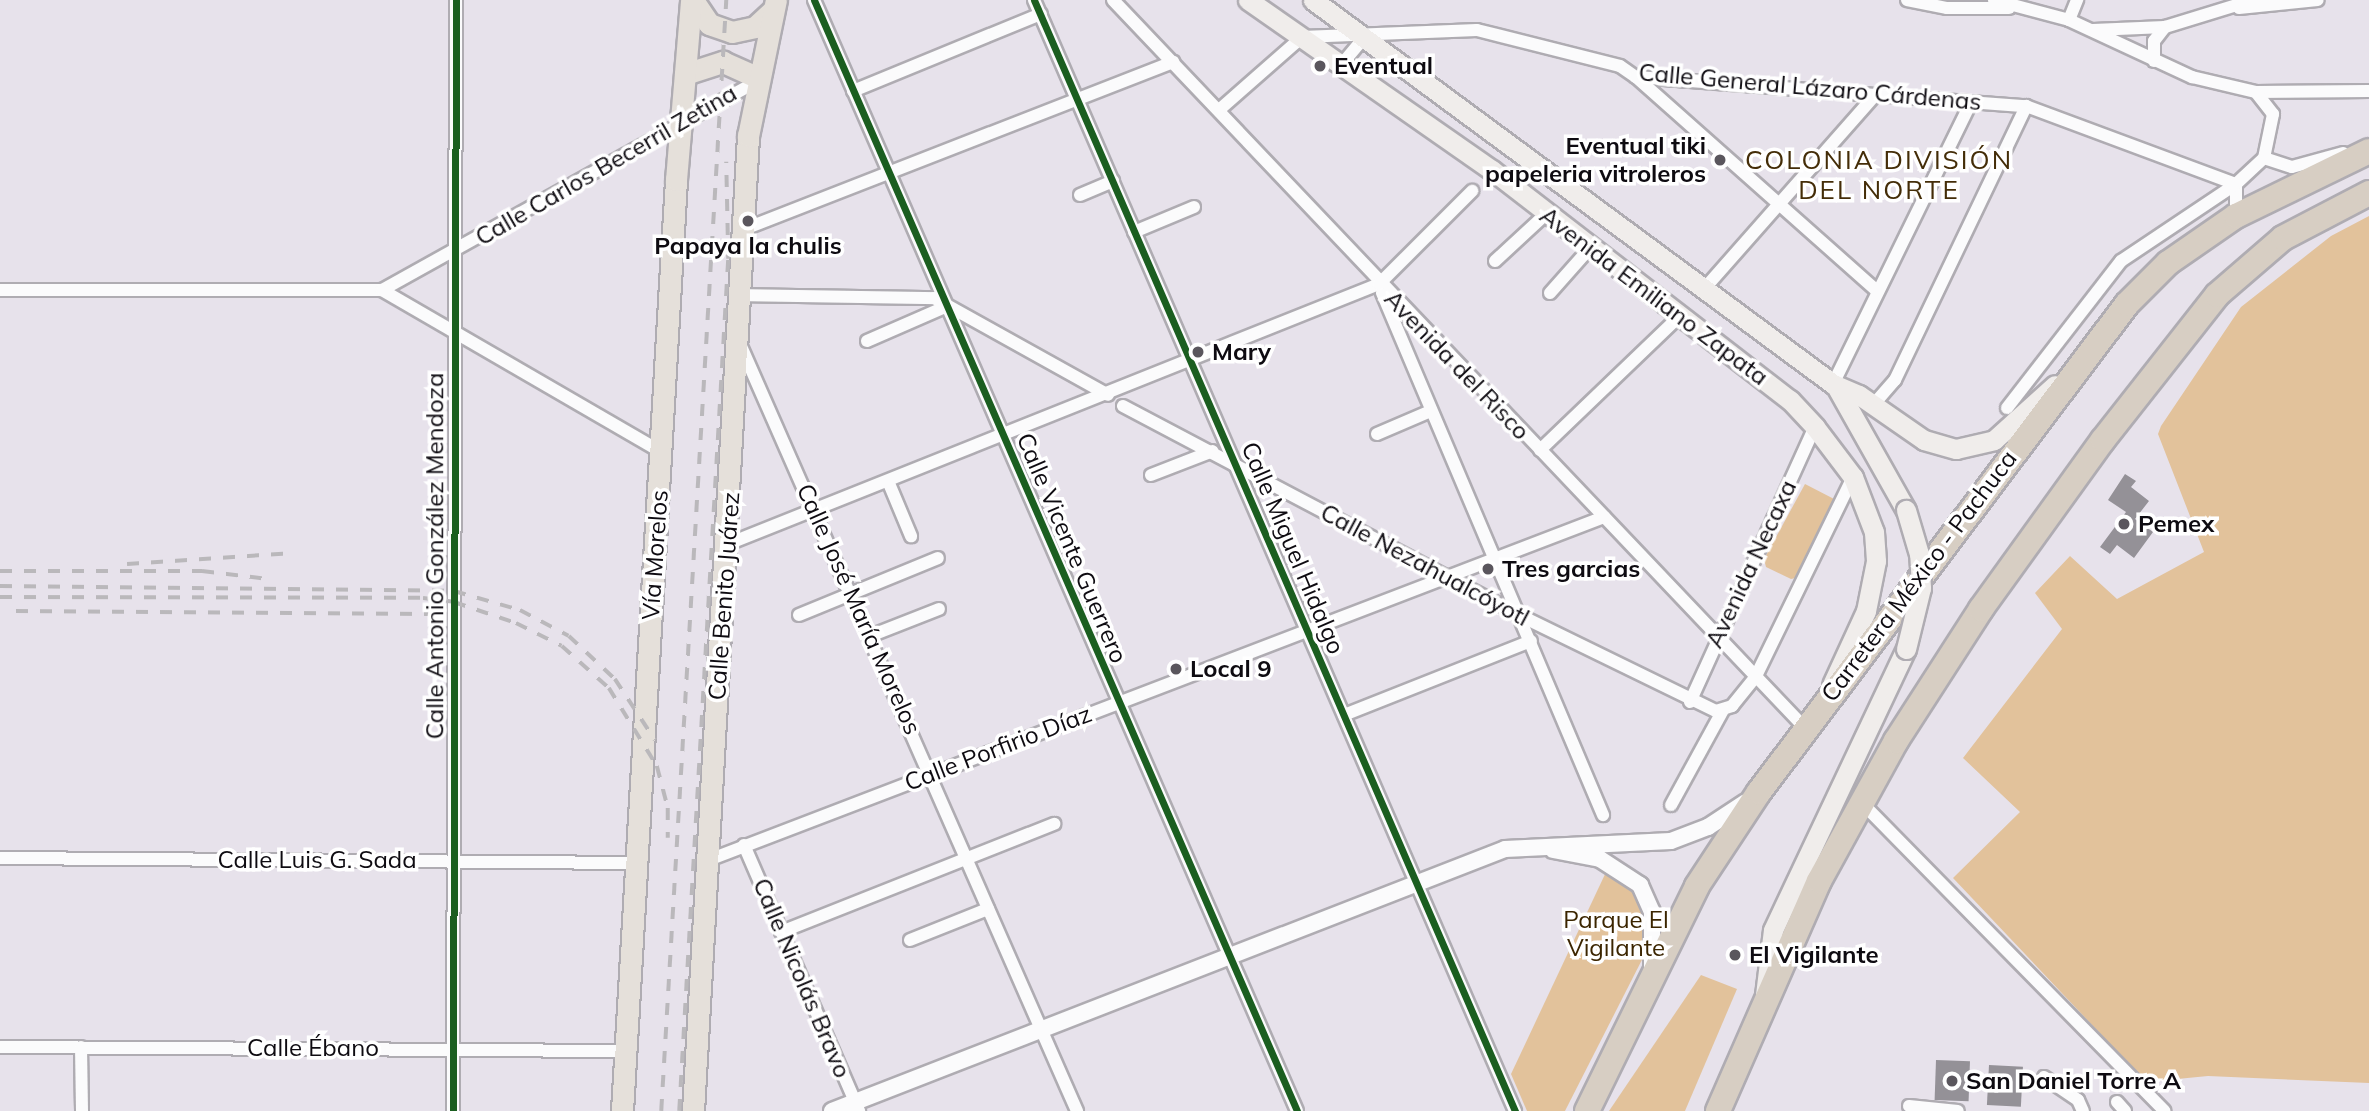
<!DOCTYPE html>
<meta charset="utf-8">
<style>
body{margin:0}
#map{position:relative;width:2369px;height:1111px;overflow:hidden;background:#e7e2eb;font-family:Mulish,sans-serif}
div>[style]{position:absolute}
.green>*{inset:0;background:#e2c29b}
.building>*{inset:0;background:#949197;transform-origin:0 0}
.roads{filter:drop-shadow(2px 0 #afacb2) drop-shadow(-2px 0 #afacb2) drop-shadow(0 2px #afacb2) drop-shadow(0 -2px #afacb2)}
.minor>*{height:12px;margin:-6px;padding:0 6px;transform-origin:6px;border-radius:6px;background:#fbfbfc}
.tertiary>*{height:16px;margin:-8px;padding:0 8px;transform-origin:8px;border-radius:8px;background:#fbfbfc}
.secondary>*{height:19px;margin:-9.5px;padding:0 9.5px;transform-origin:9.5px;border-radius:9.5px;background:#f0edeb}
.primary>*{height:21px;margin:-10.5px;padding:0 10.5px;transform-origin:10.5px;border-radius:10.5px;background:#e5e0da}
.motorway>*{height:24px;margin:-12px;padding:0 12px;transform-origin:12px;border-radius:12px;background:#d7cec3}
.rail>*{height:3.5px;margin-top:-1.75px;transform-origin:0;background:repeating-linear-gradient(90deg,#bab8bb 0 12px,transparent 0 24px)}
.bridges{filter:drop-shadow(2px 0 #afacb2) drop-shadow(-2px 0 #afacb2) drop-shadow(0 2px #afacb2) drop-shadow(0 -2px #afacb2)}
.secondary-bridge>*{height:19px;margin:-9.5px;padding:0 9.5px;transform-origin:9.5px;border-radius:9.5px;background:#f0edeb}
.cycleway>*{height:7px;margin:-3.5px;padding:0 3.5px;transform-origin:3.5px;border-radius:3.5px;background:#1b5e20}
.dots>*{width:19px;height:19px;translate:-50% -50%;box-sizing:border-box;border:4px solid #fff;border-radius:50%}
span{translate:-50% -50%;white-space:nowrap;text-align:center;line-height:1.15;-webkit-text-stroke:7px #fff;paint-order:stroke}
.poi-label{font-size:24px;color:#0e0b11;font-weight:700}
.left{translate:0 -50%;text-align:left}
.right{translate:-100% -50%;text-align:right}
.street-label{font-size:24px;color:#0e0b11}
.park-label{font-size:24px;color:#3b2500}
.neighbourhood-label{font-size:26px;color:#442d08;letter-spacing:2px}
</style>
<div id="map">
<div class="green">
<div style="clip-path:polygon(2369px 216px,2369px 1083px,2208px 1076px,2146px 1082px,1953px 878px,2020px 812px,1963px 758px,2062px 629px,2035px 593px,2070px 556px,2117px 599px,2204px 552px,2158px 434px,2161px 426px,2241px 307px,2331px 236px)"></div>
<div style="clip-path:polygon(1805px 484px,1836px 500px,1800px 577px,1791px 579px,1766px 567px,1764px 559px)"></div>
<div style="clip-path:polygon(1607px 870px,1643px 893px,1650px 944px,1565px 1111px,1527px 1111px,1511px 1074px)"></div>
<div style="clip-path:polygon(1701px 975px,1737px 989px,1685px 1111px,1609px 1111px)"></div>
</div>
<div class="building">
<div style="clip-path:polygon(2125px 474px,2136px 481px,2131px 487px,2149px 501px,2135px 519px,2153px 532px,2134px 558px,2117px 545px,2110px 554px,2100px 547px,2126px 512px,2108px 500px)"></div>
<div style="left:1936px;top:1060px;width:34px;height:40px;rotate:2deg"></div>
<div style="left:1989px;top:1065px;width:34px;height:40px;rotate:3deg"></div>
</div>
<div class="roads">
<div class="minor">
<div style="left:814px;top:0;width:1211px;rotate:66.5deg"></div>
<div style="left:1034px;top:0;width:1211px;rotate:66.59deg"></div>
<div style="left:1113px;top:0;width:1004px;rotate:46.45deg"></div>
<div style="left:1907px;top:0;width:41px;rotate:11.3deg"></div>
<div style="left:1947px;top:8px;width:62px"></div>
<div style="left:1994px;top:0;width:78px;rotate:14.9deg"></div>
<div style="left:2069px;top:20px;width:136px;rotate:24.9deg"></div>
<div style="left:2192px;top:77px;width:66px;rotate:13.2deg"></div>
<div style="left:2256px;top:92px;width:113px;rotate:-0.5deg"></div>
<div style="left:2239px;top:8px;width:79px;rotate:-5.8deg"></div>
<div style="left:2069px;top:20px;width:22px;rotate:-68deg"></div>
<div style="left:2093px;top:30px;width:72px;rotate:-2.4deg"></div>
<div style="left:2165px;top:27px;width:92px;rotate:-17.1deg"></div>
<div style="left:2154px;top:61px;width:20px;rotate:-90deg"></div>
<div style="left:2154px;top:41px;width:18px;rotate:-52deg"></div>
<div style="left:1342px;top:64px;width:35px;rotate:-50deg"></div>
<div style="left:1636px;top:77px;width:322px;rotate:41.6deg"></div>
<div style="left:853px;top:91px;width:203px;rotate:-22.3deg"></div>
<div style="left:1219px;top:110px;width:111px;rotate:-41.3deg"></div>
<div style="left:1302px;top:37px;width:175px;rotate:-2.3deg"></div>
<div style="left:1477px;top:30px;width:147px;rotate:14.1deg"></div>
<div style="left:1620px;top:66px;width:19px;rotate:35deg"></div>
<div style="left:1636px;top:77px;width:391px;rotate:4.3deg"></div>
<div style="left:2026px;top:106px;width:224px;rotate:20.4deg"></div>
<div style="left:2236px;top:184px;width:32px;rotate:90deg"></div>
<div style="left:2264px;top:158px;width:29px;rotate:18deg"></div>
<div style="left:2292px;top:167px;width:53px;rotate:-15.4deg"></div>
<div style="left:1080px;top:195px;width:36px;rotate:-23deg"></div>
<div style="left:742px;top:230px;width:463px;rotate:-21.3deg"></div>
<div style="left:1134px;top:232px;width:65px;rotate:-22.6deg"></div>
<div style="left:1495px;top:261px;width:69px;rotate:-42.7deg"></div>
<div style="left:1705px;top:288px;width:257px;rotate:-48.6deg"></div>
<div style="left:0;top:290px;width:382px"></div>
<div style="left:382px;top:290px;width:429px;rotate:-29.1deg"></div>
<div style="left:382px;top:290px;width:325px;rotate:30.1deg"></div>
<div style="left:1382px;top:293px;width:567px;rotate:67.05deg"></div>
<div style="left:1550px;top:293px;width:60px;rotate:-48.4deg"></div>
<div style="left:740px;top:295px;width:194px;rotate:0.9deg"></div>
<div style="left:934px;top:298px;width:199px;rotate:29.1deg"></div>
<div style="left:867px;top:341px;width:87px;rotate:-23.6deg"></div>
<div style="left:740px;top:344px;width:838px;rotate:66.28deg"></div>
<div style="left:1833px;top:384px;width:314px;rotate:-63.9deg"></div>
<div style="left:1874px;top:404px;width:32px;rotate:-49deg"></div>
<div style="left:1895px;top:380px;width:304px;rotate:-64.4deg"></div>
<div style="left:1123px;top:406px;width:450px;rotate:27.8deg"></div>
<div style="left:1521px;top:616px;width:217px;rotate:26deg"></div>
<div style="left:1716px;top:711px;width:17px;rotate:-17deg"></div>
<div style="left:1732px;top:706px;width:36px;rotate:-51deg"></div>
<div style="left:1755px;top:678px;width:224px;rotate:-64deg"></div>
<div style="left:2007px;top:408px;width:186px;rotate:-52.2deg"></div>
<div style="left:2121px;top:261px;width:138px;rotate:-33.8deg"></div>
<div style="left:2236px;top:184px;width:38px;rotate:-43deg"></div>
<div style="left:2264px;top:158px;width:45px;rotate:-78.4deg"></div>
<div style="left:2273px;top:114px;width:28px;rotate:-128deg"></div>
<div style="left:1377px;top:434px;width:59px;rotate:-23.1deg"></div>
<div style="left:1540px;top:450px;width:195px;rotate:-43.8deg"></div>
<div style="left:1151px;top:475px;width:66px;rotate:-21.2deg"></div>
<div style="left:888px;top:481px;width:60px;rotate:67.3deg"></div>
<div style="left:728px;top:544px;width:701px;rotate:-21.77deg"></div>
<div style="left:1379px;top:284px;width:132px;rotate:-45deg"></div>
<div style="left:799px;top:615px;width:150px;rotate:-22.3deg"></div>
<div style="left:870px;top:636px;width:74px;rotate:-21.4deg"></div>
<div style="left:1690px;top:702px;width:302px;rotate:-65.6deg"></div>
<div style="left:1344px;top:715px;width:201px;rotate:-21.6deg"></div>
<div style="left:1861px;top:802px;width:433px;rotate:45.5deg"></div>
<div style="left:1671px;top:805px;width:108px;rotate:-61.3deg"></div>
<div style="left:744px;top:845px;width:290px;rotate:66.6deg"></div>
<div style="left:0;top:858px;width:634px;rotate:0.45deg"></div>
<div style="left:706px;top:861px;width:962px;rotate:-20.96deg"></div>
<div style="left:781px;top:932px;width:294px;rotate:-21.6deg"></div>
<div style="left:910px;top:940px;width:84px;rotate:-21.7deg"></div>
<div style="left:0;top:1047px;width:626px;rotate:0.37deg"></div>
<div style="left:81px;top:1047px;width:64px;rotate:89.1deg"></div>
<div style="left:2044px;top:1077px;width:41px;rotate:34.1deg"></div>
<div style="left:2078px;top:1100px;width:12px;rotate:66deg"></div>
<div style="left:2117px;top:1102px;width:12px;rotate:48deg"></div>
<div style="left:1909px;top:1106px;width:49px;rotate:5.8deg"></div>
<div style="left:453px;top:1111px;width:1111px;rotate:-89.85deg"></div>
</div>
<div class="tertiary">
<div style="left:1553px;top:850px;width:48px;rotate:10.8deg"></div>
<div style="left:1600px;top:859px;width:48px;rotate:33deg"></div>
<div style="left:1640px;top:885px;width:30px;rotate:66deg"></div>
<div style="left:1652px;top:912px;width:58px;rotate:90deg"></div>
<div style="left:832px;top:1111px;width:722px;rotate:-21.27deg"></div>
<div style="left:1505px;top:849px;width:166px;rotate:-2.8deg"></div>
<div style="left:1671px;top:841px;width:40px;rotate:-21deg"></div>
<div style="left:1708px;top:827px;width:45px;rotate:-33.3deg"></div>
</div>
<div class="secondary">
<div style="left:1248px;top:0;width:297px;rotate:34.9deg"></div>
<div style="left:1492px;top:170px;width:376px;rotate:37.7deg"></div>
<div style="left:1790px;top:400px;width:37px;rotate:47deg"></div>
<div style="left:1815px;top:427px;width:63px;rotate:52.8deg"></div>
<div style="left:1853px;top:477px;width:59px;rotate:69.1deg"></div>
<div style="left:1874px;top:532px;width:29px;rotate:86deg"></div>
<div style="left:1876px;top:561px;width:51px;rotate:101.3deg"></div>
<div style="left:1866px;top:611px;width:81px;rotate:114.7deg"></div>
<div style="left:1313px;top:0;width:646px;rotate:36.44deg"></div>
<div style="left:1833px;top:384px;width:28px;rotate:23deg"></div>
<div style="left:1859px;top:395px;width:79px;rotate:34.7deg"></div>
<div style="left:1924px;top:440px;width:33px;rotate:16deg"></div>
<div style="left:1956px;top:449px;width:39px;rotate:-13deg"></div>
<div style="left:1994px;top:440px;width:82px;rotate:-42deg"></div>
<div style="left:1836px;top:386px;width:142px;rotate:60.6deg"></div>
<div style="left:1765px;top:995px;width:65px;rotate:-83deg"></div>
<div style="left:1773px;top:930px;width:311px;rotate:-64.7deg"></div>
</div>
<div class="primary">
<div style="left:693px;top:0;width:29px;rotate:56deg"></div>
<div style="left:709px;top:24px;width:24px;rotate:19deg"></div>
<div style="left:732px;top:32px;width:24px;rotate:-12deg"></div>
<div style="left:755px;top:27px;width:23px;rotate:-43deg"></div>
<div style="left:685px;top:74px;width:40px;rotate:-18deg"></div>
<div style="left:723px;top:62px;width:37px;rotate:24deg"></div>
<div style="left:622px;top:1111px;width:933px;rotate:-86.68deg"></div>
<div style="left:676px;top:180px;width:181px;rotate:-85.2deg"></div>
<div style="left:693px;top:1111px;width:977px;rotate:-86.77deg"></div>
<div style="left:748px;top:136px;width:139px;rotate:-78.4deg"></div>
</div>
<div class="motorway">
<div style="left:1587px;top:1111px;width:250px;rotate:-63.9deg"></div>
<div style="left:1697px;top:886px;width:113px;rotate:-56.6deg"></div>
<div style="left:1759px;top:792px;width:611px;rotate:-52.98deg"></div>
<div style="left:2127px;top:304px;width:58px;rotate:-45deg"></div>
<div style="left:2168px;top:263px;width:83px;rotate:-34.7deg"></div>
<div style="left:2236px;top:216px;width:148px;rotate:-26deg"></div>
<div style="left:1718px;top:1111px;width:251px;rotate:-66.3deg"></div>
<div style="left:1819px;top:881px;width:160px;rotate:-61.2deg"></div>
<div style="left:1896px;top:741px;width:157px;rotate:-57.2deg"></div>
<div style="left:1981px;top:609px;width:208px;rotate:-54.2deg"></div>
<div style="left:2103px;top:440px;width:184px;rotate:-51.8deg"></div>
<div style="left:2217px;top:295px;width:87px;rotate:-40.8deg"></div>
<div style="left:2283px;top:238px;width:97px;rotate:-27.6deg"></div>
</div>
</div>
<div class="rail">
<div style="left:127px;top:564px;width:164px;rotate:-3.8deg"></div>
<div style="left:0;top:571px;width:202px"></div>
<div style="left:202px;top:571px;width:66px;rotate:6.9deg"></div>
<div style="left:0;top:586px;width:454px;rotate:0.6deg"></div>
<div style="left:454px;top:591px;width:69px;rotate:16.1deg"></div>
<div style="left:520px;top:610px;width:55px;rotate:28deg"></div>
<div style="left:569px;top:636px;width:63px;rotate:43.1deg"></div>
<div style="left:615px;top:679px;width:73px;rotate:56.7deg"></div>
<div style="left:0;top:597px;width:423px;rotate:0.1deg"></div>
<div style="left:423px;top:598px;width:31px;rotate:7deg"></div>
<div style="left:454px;top:602px;width:65px;rotate:18.7deg"></div>
<div style="left:516px;top:623px;width:51px;rotate:26.6deg"></div>
<div style="left:562px;top:646px;width:63px;rotate:41.8deg"></div>
<div style="left:609px;top:688px;width:92px;rotate:58.4deg"></div>
<div style="left:657px;top:766px;width:43px;rotate:75.3deg"></div>
<div style="left:668px;top:808px;width:30px;rotate:90deg"></div>
<div style="left:16px;top:611px;width:412px;rotate:0.4deg"></div>
<div style="left:661px;top:1111px;width:1113px;rotate:-86.65deg"></div>
<div style="left:679px;top:1111px;width:853px;rotate:-86.71deg"></div>
<div style="left:728px;top:259px;width:97px;rotate:-91.2deg"></div>
</div>
<div class="bridges">
<div class="secondary-bridge">
<div style="left:1906px;top:649px;width:63px;rotate:-76.2deg"></div>
<div style="left:1921px;top:588px;width:34px;rotate:-93deg"></div>
<div style="left:1919px;top:554px;width:46px;rotate:-106.5deg"></div>
</div>
</div>
<div class="cycleway">
<div style="left:814px;top:0;width:1211px;rotate:66.5deg"></div>
<div style="left:1034px;top:0;width:1211px;rotate:66.59deg"></div>
<div style="left:453px;top:1111px;width:1111px;rotate:-89.85deg"></div>
</div>
<div class="dots">
<div style="left:1320px;top:66px;background:#5a565d"></div>
<div style="left:1720px;top:160px;background:#5a565d"></div>
<div style="left:748px;top:221px;background:#5a565d"></div>
<div style="left:1198px;top:352px;background:#5a565d"></div>
<div style="left:2124px;top:524px;background:#5a565d"></div>
<div style="left:1488px;top:569px;background:#5a565d"></div>
<div style="left:1176px;top:669px;background:#5a565d"></div>
<div style="left:1735px;top:955px;background:#5a565d"></div>
<div style="left:1952px;top:1081px;background:#5a565d"></div>
</div>
<div class="poi-label">
<span class="left" style="left:1334px;top:66px">Eventual</span>
<span class="right" style="left:1706px;top:160px">Eventual tiki<br>papeleria vitroleros</span>
<span style="left:748px;top:246px">Papaya la chulis</span>
<span class="left" style="left:1212px;top:352px">Mary</span>
<span class="left" style="left:2138px;top:524px">Pemex</span>
<span class="left" style="left:1502px;top:569px">Tres garcias</span>
<span class="left" style="left:1190px;top:669px">Local 9</span>
<span class="left" style="left:1749px;top:955px">El Vigilante</span>
<span class="left" style="left:1966px;top:1081px">San Daniel Torre A</span>
</div>
<div class="street-label">
<span style="left:1810px;top:87px;rotate:5deg">Calle General Lázaro Cárdenas</span>
<span style="left:606px;top:165px;rotate:-30deg">Calle Carlos Becerril Zetina</span>
<span style="left:1654px;top:296px;rotate:37deg">Avenida Emiliano Zapata</span>
<span style="left:1457px;top:365px;rotate:46deg">Avenida del Risco</span>
<span style="left:1072px;top:548px;rotate:67deg">Calle Vicente Guerrero</span>
<span style="left:1293px;top:548px;rotate:67deg">Calle Miguel Hidalgo</span>
<span style="left:655px;top:555px;rotate:-86deg">Vía Morelos</span>
<span style="left:435px;top:556px;rotate:-90deg">Calle Antonio González Mendoza</span>
<span style="left:1751px;top:564px;rotate:-65deg">Avenida Necaxa</span>
<span style="left:1425px;top:565px;rotate:28deg">Calle Nezahualcóyotl</span>
<span style="left:1919px;top:576px;rotate:-53deg">Carretera México - Pachuca</span>
<span style="left:724px;top:596px;rotate:-86deg">Calle Benito Juárez</span>
<span style="left:859px;top:609px;rotate:66deg">Calle José María Morelos</span>
<span style="left:998px;top:748px;rotate:-21deg">Calle Porfirio Díaz</span>
<span style="left:317px;top:860px">Calle Luis G. Sada</span>
<span style="left:802px;top:978px;rotate:67deg">Calle Nicolás Bravo</span>
<span style="left:313px;top:1048px">Calle Ébano</span>
</div>
<div class="park-label">
<span style="left:1616px;top:934px">Parque El<br>Vigilante</span>
</div>
<div class="neighbourhood-label">
<span style="left:1879px;top:175px">COLONIA DIVISIÓN<br>DEL NORTE</span>
</div>
</div>
